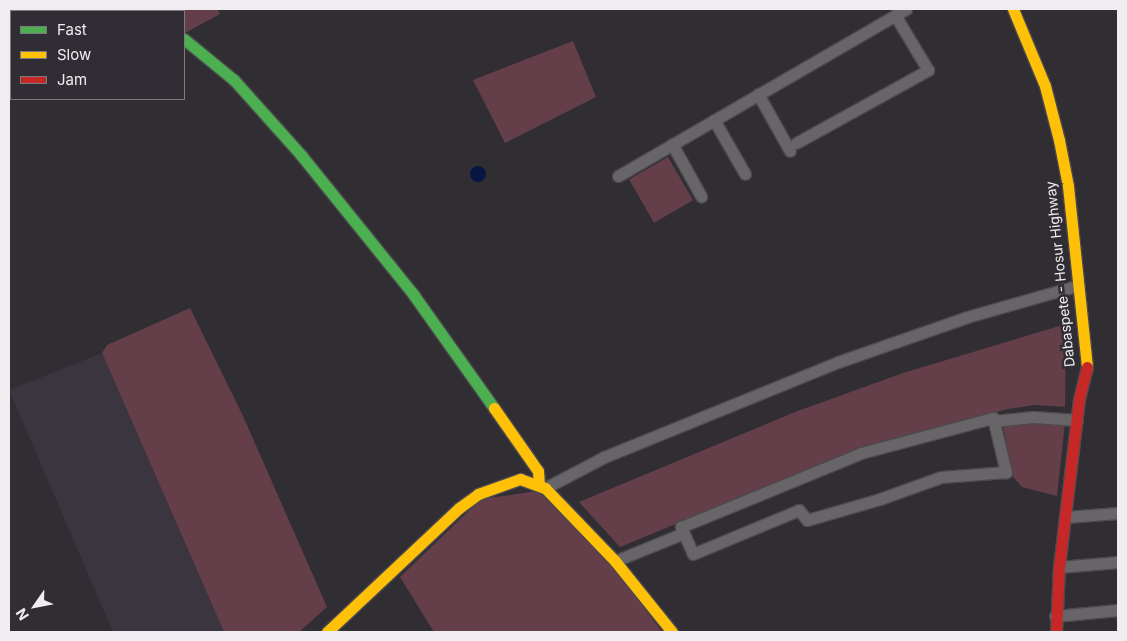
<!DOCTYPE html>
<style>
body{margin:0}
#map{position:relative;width:1127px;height:641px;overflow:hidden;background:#312e33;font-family:Inter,sans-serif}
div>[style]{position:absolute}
.built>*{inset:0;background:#3b3540}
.green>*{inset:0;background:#643e49;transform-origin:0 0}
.water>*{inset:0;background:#081642}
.round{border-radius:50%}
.roads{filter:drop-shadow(1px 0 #4c4a4e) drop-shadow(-1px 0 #4c4a4e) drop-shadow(0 1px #4c4a4e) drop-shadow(0 -1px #4c4a4e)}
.street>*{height:11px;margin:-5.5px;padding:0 5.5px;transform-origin:5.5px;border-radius:5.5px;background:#676568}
.fast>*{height:11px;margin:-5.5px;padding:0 5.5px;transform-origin:5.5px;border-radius:5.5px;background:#4caf50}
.slow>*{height:11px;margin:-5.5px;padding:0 5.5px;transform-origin:5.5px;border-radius:5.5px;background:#ffc107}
.jam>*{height:11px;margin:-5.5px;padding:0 5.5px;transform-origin:5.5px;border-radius:5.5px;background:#c62828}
span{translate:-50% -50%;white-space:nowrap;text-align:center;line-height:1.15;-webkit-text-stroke:5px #312d34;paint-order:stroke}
.street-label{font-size:14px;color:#f0edf1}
.frame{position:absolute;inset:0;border:10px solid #f0edf1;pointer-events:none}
.legend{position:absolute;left:10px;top:10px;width:175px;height:90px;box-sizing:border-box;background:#312d34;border:1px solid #7d7a80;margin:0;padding:6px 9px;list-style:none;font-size:15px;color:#f0edf1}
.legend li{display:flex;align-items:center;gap:10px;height:25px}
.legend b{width:25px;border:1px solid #7d7a80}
.north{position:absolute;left:10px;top:581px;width:50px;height:50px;-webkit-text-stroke:4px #312d34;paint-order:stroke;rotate:237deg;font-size:14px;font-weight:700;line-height:20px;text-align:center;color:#f0edf1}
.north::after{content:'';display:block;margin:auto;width:18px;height:22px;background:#f0edf1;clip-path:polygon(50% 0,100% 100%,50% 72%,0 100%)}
</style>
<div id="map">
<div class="built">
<div style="clip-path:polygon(102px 353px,224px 632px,113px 632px,9px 390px)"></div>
</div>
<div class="green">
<div style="clip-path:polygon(150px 9px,217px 9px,220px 14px,185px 33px,184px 11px)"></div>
<div style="clip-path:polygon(573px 41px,596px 97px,505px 143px,473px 80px)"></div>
<div style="left:668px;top:157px;width:50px;height:45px;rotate:60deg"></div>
<div style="clip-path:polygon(190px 308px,243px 416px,327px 607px,299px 632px,224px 632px,102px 353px,107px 345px)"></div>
<div style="clip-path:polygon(1066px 324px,1065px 407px,1035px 405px,1008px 409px,857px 449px,620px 547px,579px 502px,795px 412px,903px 373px)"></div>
<div style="clip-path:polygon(1032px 420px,1065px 423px,1057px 496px,1022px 487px,1013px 477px,1003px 426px)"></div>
<div style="clip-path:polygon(538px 491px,619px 574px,662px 632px,434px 632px,400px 577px,481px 499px)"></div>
</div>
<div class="water">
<div class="round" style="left:470px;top:166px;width:16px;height:16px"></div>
</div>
<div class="roads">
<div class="street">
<div style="left:758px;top:94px;width:65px;rotate:60.7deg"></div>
<div style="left:714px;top:120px;width:62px;rotate:60.1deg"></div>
<div style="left:796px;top:143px;width:151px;rotate:-28.9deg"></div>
<div style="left:928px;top:70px;width:64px;rotate:-121deg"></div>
<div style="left:672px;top:144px;width:60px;rotate:60.9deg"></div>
<div style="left:618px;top:176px;width:333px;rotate:-30.1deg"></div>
<div style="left:993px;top:418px;width:56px;rotate:76.5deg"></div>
<div style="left:1006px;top:472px;width:65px;rotate:175.6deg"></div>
<div style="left:941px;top:477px;width:65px;rotate:160.2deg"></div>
<div style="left:880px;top:499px;width:76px;rotate:164deg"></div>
<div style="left:807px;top:520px;width:13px;rotate:-129deg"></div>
<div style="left:799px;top:510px;width:115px;rotate:157.5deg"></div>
<div style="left:693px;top:554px;width:30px;rotate:-114deg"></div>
<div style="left:681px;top:527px;width:195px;rotate:-22.3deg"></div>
<div style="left:861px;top:453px;width:137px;rotate:-14.9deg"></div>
<div style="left:994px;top:421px;width:39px;rotate:-6deg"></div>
<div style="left:1033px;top:417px;width:44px;rotate:3.9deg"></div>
<div style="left:545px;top:488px;width:67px;rotate:-27.7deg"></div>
<div style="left:604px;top:457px;width:253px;rotate:-22.1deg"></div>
<div style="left:838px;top:362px;width:137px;rotate:-19.2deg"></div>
<div style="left:967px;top:317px;width:116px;rotate:-15.9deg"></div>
<div style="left:1066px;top:517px;width:52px;rotate:-4.4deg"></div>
<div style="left:615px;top:561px;width:74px;rotate:-22.1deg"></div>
<div style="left:1059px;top:567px;width:59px;rotate:-4.8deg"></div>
<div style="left:1055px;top:616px;width:63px;rotate:-5.4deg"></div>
</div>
<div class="fast">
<div style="left:142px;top:9px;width:4px;rotate:34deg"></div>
<div style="left:184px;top:39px;width:65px;rotate:39.4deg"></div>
<div style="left:234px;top:80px;width:101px;rotate:48.2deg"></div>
<div style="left:301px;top:155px;width:179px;rotate:51.1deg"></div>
<div style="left:413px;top:294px;width:140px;rotate:54.6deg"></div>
</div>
<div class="slow">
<div style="left:1013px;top:9px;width:83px;rotate:67.4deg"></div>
<div style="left:1045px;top:86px;width:56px;rotate:75.5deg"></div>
<div style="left:1059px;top:140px;width:47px;rotate:78.9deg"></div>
<div style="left:1068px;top:186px;width:182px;rotate:84deg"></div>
<div style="left:494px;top:408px;width:77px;rotate:55.1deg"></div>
<div style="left:538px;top:471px;width:13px;rotate:86deg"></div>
<div style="left:327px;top:632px;width:181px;rotate:-43.2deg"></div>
<div style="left:459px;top:508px;width:24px;rotate:-36deg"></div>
<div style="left:478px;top:494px;width:45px;rotate:-19.7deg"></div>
<div style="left:520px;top:479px;width:27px;rotate:20deg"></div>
<div style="left:545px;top:488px;width:101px;rotate:46.2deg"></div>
<div style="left:615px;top:561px;width:91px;rotate:51.2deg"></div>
</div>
<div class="jam">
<div style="left:1056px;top:632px;width:65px;rotate:-87.4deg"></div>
<div style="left:1059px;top:567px;width:169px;rotate:-83.2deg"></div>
<div style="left:1079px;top:399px;width:33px;rotate:-76deg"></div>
</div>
</div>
<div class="street-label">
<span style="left:1060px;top:274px;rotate:-96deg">Dabaspete - Hosur Highway</span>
</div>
<div class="frame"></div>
<ul class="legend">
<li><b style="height:6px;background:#4caf50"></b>Fast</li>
<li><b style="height:6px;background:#ffc107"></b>Slow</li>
<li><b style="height:6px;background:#c62828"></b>Jam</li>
</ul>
<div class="north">N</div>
</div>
